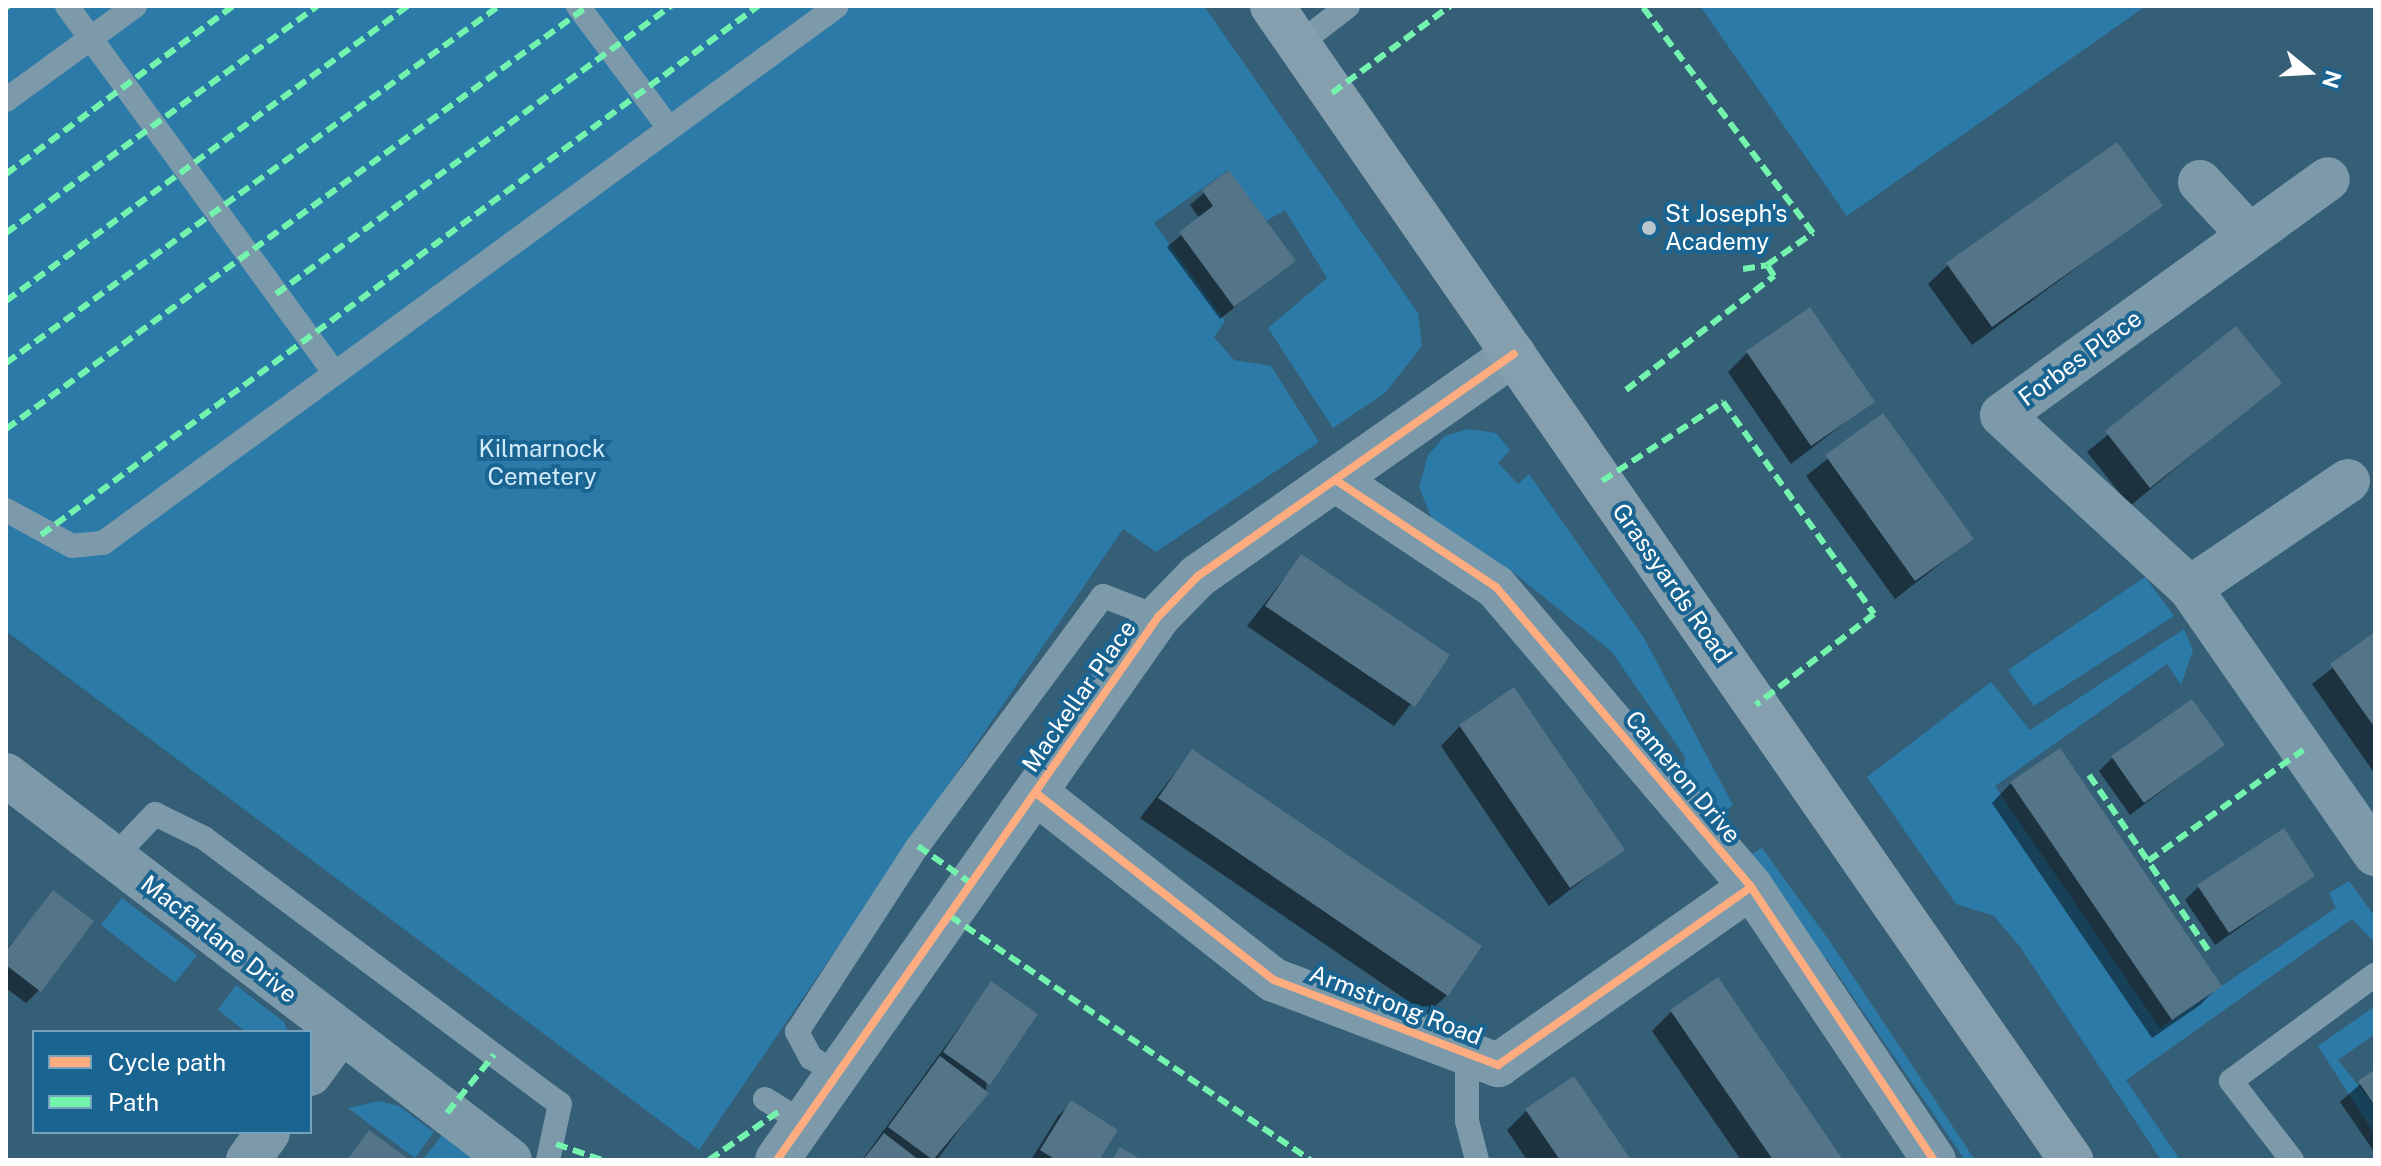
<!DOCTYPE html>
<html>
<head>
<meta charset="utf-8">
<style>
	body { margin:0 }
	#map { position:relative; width:2381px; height:1166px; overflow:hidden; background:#355e77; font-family:"Public Sans",sans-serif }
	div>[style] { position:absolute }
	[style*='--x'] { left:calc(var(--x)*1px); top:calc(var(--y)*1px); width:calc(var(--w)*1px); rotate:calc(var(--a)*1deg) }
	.green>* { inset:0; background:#2b7aa7 }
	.shadow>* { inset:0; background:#0007 }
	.building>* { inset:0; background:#547488 }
	.service>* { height:24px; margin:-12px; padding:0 12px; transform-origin:12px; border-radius:12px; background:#7d9aaa }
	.minor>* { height:44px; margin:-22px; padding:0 22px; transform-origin:22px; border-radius:22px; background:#7d9aaa }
	.secondary>* { height:44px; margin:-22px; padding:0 22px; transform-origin:22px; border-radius:22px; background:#859fae }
	.quiet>* { height:6px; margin-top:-3px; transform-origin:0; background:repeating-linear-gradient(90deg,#73f3ae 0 12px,transparent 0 18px) }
	.cycleway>* { height:8px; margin:-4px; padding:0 4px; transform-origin:4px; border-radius:4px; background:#ffac80 }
	.dots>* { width:22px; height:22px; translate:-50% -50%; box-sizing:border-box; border:4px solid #1a6492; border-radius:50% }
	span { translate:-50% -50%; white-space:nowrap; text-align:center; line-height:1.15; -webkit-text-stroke:8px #1a6492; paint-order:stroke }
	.poi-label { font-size:24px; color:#fff }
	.left { translate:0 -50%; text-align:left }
	.street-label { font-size:24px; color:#fff }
	.park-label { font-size:24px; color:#d1ebfb }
	.frame { position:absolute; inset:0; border:8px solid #fff; pointer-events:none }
	.legend { position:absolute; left:32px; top:1030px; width:280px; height:104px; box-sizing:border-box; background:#1a6492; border:2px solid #76a2be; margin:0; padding:10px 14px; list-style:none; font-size:24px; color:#fff }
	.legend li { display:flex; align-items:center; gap:16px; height:40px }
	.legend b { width:40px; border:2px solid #76a2be }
	.north { position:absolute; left:2269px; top:32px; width:80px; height:80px; -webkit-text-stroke:6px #1a6492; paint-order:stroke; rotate:108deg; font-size:22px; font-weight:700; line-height:32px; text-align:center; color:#fff }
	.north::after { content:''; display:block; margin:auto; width:28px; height:36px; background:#fff; clip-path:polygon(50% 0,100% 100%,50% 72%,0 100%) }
</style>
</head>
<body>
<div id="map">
	<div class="green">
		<div style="clip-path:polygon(6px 6px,1204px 6px,1418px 313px,1422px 346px,1385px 393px,1333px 428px,1268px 328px,1327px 278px,1285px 210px,1266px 221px,1228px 170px,1154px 223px,1225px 321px,1214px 337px,1234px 360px,1271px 366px,1319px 442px,1156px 552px,1123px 529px,699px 1150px,6px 631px)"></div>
		<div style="clip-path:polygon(1700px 6px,2146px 6px,1847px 216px)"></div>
		<div style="clip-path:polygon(1468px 429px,1496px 433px,1510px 450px,1498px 463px,1518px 484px,1529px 474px,1644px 638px,1733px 805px,1711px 820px,1683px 775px,1685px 757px,1611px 651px,1510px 570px,1437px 532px,1419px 487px,1428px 455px,1445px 436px)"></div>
		<div style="clip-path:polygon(2145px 577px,2174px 616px,2034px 706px,2008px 670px)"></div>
		<div style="clip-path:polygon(2184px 629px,2193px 650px,2181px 685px,2167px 664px,1995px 786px,2160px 1028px,2336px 908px,2329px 893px,2349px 881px,2375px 917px,2375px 943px,2352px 919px,2126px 1080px,2180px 1160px,2161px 1160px,2021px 948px,1994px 916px,1956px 904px,1867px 777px,1991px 682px,2030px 730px)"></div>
		<div style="clip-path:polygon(1762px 848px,1831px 943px,1975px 1160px,1965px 1160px,1827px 959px,1810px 956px,1740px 861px)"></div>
		<div style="clip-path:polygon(122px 898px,197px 955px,175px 983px,101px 925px)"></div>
		<div style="clip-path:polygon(236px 985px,284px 1022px,288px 1032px,246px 1032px,218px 1010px)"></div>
		<div style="clip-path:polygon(2375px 1006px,2375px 1034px,2338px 1060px,2375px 1106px,2375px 1135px,2318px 1046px)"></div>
		<div style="clip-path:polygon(379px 1101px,399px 1106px,434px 1132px,415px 1158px,348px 1108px)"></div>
		<div style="clip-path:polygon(442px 1135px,475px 1160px,423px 1160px)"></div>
	</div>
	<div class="shadow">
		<div style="clip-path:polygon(1228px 173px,1293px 260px,1220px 319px,1167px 247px,1200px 219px,1190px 205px)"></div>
		<div style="clip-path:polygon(2160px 206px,1972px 345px,1928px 284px,1948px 265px)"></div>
		<div style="clip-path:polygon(2236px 329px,2279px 383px,2130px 506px,2087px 452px)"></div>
		<div style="clip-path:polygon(1748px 352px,1872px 402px,1791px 464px,1728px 372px)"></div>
		<div style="clip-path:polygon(1883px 415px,1972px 539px,1895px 599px,1806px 476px)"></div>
		<div style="clip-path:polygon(1301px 557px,1447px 656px,1394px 726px,1247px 626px)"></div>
		<div style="clip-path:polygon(2375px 635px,2375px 774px,2312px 684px)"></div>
		<div style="clip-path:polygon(1460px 726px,1622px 850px,1549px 906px,1441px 746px)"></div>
		<div style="clip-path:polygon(2223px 745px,2130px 815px,2099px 771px,2112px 758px)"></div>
		<div style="clip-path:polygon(1192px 751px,1447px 995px,1427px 1014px,1140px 818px)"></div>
		<div style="clip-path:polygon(2011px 783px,2219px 986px,2200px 1005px,2152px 1038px,1992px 803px)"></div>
		<div style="clip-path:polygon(2313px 876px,2215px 945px,2185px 900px,2199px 886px)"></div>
		<div style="clip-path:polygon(53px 893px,39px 990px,26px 1003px,6px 988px,6px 950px)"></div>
		<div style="clip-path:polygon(991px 984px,986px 1093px,937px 1160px,862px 1160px)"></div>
		<div style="clip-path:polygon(1672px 1011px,1840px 1160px,1741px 1160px,1652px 1031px)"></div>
		<div style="clip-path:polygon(2375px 1071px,2375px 1153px,2340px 1102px)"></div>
		<div style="clip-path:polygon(1072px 1103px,1097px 1160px,1031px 1160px,1058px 1116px)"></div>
		<div style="clip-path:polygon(1527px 1110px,1629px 1160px,1527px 1160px,1507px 1130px)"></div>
	</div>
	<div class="building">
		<div style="clip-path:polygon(2117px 142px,2163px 206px,1992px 327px,1946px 263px)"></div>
		<div style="clip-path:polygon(1229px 170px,1296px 261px,1234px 307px,1179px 232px,1213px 206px,1202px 190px)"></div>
		<div style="clip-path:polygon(1810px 307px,1875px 402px,1811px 446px,1746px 351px)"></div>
		<div style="clip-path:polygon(2236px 326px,2282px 383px,2150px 488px,2105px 431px)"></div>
		<div style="clip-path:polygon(1883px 413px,1974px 539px,1915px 581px,1825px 455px)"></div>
		<div style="clip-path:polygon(1301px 554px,1450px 655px,1415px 707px,1265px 606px)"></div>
		<div style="clip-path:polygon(2375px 632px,2375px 728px,2330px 664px)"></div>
		<div style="clip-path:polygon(1514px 687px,1625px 850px,1570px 888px,1459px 725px)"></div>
		<div style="clip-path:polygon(2192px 699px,2225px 745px,2144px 803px,2111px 756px)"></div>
		<div style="clip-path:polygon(2060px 748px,2222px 986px,2172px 1020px,2010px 782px)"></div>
		<div style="clip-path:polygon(1192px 749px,1482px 946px,1448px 996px,1158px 798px)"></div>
		<div style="clip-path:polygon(2284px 828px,2315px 876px,2229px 933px,2197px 885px)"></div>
		<div style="clip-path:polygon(53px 890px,94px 921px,41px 992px,6px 965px,6px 951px)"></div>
		<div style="clip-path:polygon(1718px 977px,1843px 1160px,1773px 1160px,1670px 1010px)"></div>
		<div style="clip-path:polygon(991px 981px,1038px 1014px,990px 1085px,943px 1052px)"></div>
		<div style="clip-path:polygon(940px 1056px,989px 1093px,933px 1160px,888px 1127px)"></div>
		<div style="clip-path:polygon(2375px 1069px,2375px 1106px,2358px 1081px)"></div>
		<div style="clip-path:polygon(1574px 1076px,1631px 1160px,1560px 1160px,1525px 1109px)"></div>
		<div style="clip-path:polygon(1071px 1100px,1118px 1130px,1099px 1160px,1056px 1160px,1040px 1150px)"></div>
		<div style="clip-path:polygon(369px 1130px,410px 1160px,347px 1160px)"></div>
		<div style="clip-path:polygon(884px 1133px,919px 1160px,863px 1160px)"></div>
		<div style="clip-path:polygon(1120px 1147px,1142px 1160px,1112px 1160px)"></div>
	</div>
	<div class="service">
		<div style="--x:67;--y:6;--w:453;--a:53.9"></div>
		<div style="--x:578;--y:6;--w:152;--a:53.3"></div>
		<div style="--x:1299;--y:44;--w:62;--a:-37.8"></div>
		<div style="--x:6;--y:100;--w:160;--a:-36.1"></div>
		<div style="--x:6;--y:510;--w:75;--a:28.6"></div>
		<div style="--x:72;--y:546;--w:31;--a:-6"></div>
		<div style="--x:103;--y:543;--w:909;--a:-36.19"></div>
		<div style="--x:113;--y:858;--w:61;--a:-46.3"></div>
		<div style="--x:155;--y:814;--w:55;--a:26.1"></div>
		<div style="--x:204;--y:838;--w:444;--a:36.8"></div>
		<div style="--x:560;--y:1104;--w:57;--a:102.1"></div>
		<div style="--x:1467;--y:1053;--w:68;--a:90"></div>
		<div style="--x:1467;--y:1121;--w:40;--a:75.6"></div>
		<div style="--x:838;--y:1074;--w:31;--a:-149"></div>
		<div style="--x:811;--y:1058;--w:30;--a:-118"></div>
		<div style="--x:797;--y:1032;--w:222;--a:-57"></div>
		<div style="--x:918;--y:846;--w:311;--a:-53.5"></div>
		<div style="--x:1103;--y:596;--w:59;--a:20.9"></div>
		<div style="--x:765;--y:1099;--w:46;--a:31.6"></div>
		<div style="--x:2292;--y:1160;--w:100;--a:-127.7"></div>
		<div style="--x:2231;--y:1081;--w:179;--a:-36.4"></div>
	</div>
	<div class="minor">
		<div style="--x:2200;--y:182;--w:72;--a:47.2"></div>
		<div style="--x:1337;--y:481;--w:191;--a:33.7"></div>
		<div style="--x:1496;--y:587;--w:394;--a:49.6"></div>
		<div style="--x:1751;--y:887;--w:329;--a:56.2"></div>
		<div style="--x:2348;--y:481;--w:191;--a:145.9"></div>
		<div style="--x:2190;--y:588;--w:324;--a:55.2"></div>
		<div style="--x:2190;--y:588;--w:255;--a:-137.4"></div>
		<div style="--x:2002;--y:415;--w:402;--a:-35.9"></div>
		<div style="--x:6;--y:775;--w:634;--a:37.38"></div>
		<div style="--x:1036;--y:793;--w:303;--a:38.2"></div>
		<div style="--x:1274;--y:980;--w:240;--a:20.8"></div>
		<div style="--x:1498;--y:1065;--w:309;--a:-35.1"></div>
		<div style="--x:310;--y:1074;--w:51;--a:-53.8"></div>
		<div style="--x:248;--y:1160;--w:34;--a:-54"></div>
		<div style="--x:777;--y:1160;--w:663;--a:-54.94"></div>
		<div style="--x:1158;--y:617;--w:57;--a:-45.7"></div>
		<div style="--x:1198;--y:576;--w:386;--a:-35.1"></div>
	</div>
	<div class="secondary">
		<div style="--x:1272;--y:6;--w:1404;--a:55.3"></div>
	</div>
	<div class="quiet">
		<div style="--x:6;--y:8;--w:3;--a:-45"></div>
		<div style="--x:1332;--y:93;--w:147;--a:-36.4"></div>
		<div style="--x:6;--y:174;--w:282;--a:-36.5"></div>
		<div style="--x:6;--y:233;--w:385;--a:-36.1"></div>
		<div style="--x:1743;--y:269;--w:24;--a:-9"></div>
		<div style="--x:276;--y:294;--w:489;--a:-36.1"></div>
		<div style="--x:6;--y:301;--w:499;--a:-36.3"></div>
		<div style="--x:6;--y:363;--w:609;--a:-35.91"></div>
		<div style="--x:1626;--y:390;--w:187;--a:-37.6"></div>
		<div style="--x:1774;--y:276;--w:13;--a:-122"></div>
		<div style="--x:1767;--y:265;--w:56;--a:-34.8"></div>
		<div style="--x:1813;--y:233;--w:284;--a:-127"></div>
		<div style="--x:6;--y:429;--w:719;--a:-36.01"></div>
		<div style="--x:1602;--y:481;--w:145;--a:-33.1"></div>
		<div style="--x:1723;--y:402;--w:260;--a:54.5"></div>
		<div style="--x:1874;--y:614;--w:149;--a:142.4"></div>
		<div style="--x:41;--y:535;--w:891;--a:-36.42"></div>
		<div style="--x:2089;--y:775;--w:104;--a:55.5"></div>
		<div style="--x:918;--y:846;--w:66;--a:35.1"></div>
		<div style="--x:950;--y:916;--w:435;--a:34.1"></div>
		<div style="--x:2208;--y:950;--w:107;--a:-124"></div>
		<div style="--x:2148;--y:861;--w:191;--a:-35.6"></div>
		<div style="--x:447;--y:1113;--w:75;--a:-51"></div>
		<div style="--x:556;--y:1144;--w:49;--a:19.2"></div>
		<div style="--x:709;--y:1160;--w:88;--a:-34.8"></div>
	</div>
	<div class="cycleway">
		<div style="--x:1337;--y:481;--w:191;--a:33.7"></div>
		<div style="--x:1496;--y:587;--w:394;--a:49.6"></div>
		<div style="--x:1751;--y:887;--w:329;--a:56.2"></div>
		<div style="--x:1036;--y:793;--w:303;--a:38.2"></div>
		<div style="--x:1274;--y:980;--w:240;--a:20.8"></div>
		<div style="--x:1498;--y:1065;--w:309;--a:-35.1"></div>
		<div style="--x:777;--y:1160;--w:663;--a:-54.94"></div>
		<div style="--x:1158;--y:617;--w:57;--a:-45.7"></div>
		<div style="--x:1198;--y:576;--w:386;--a:-35.1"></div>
	</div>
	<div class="dots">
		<div style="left:1649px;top:228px;background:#b8c7cf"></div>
	</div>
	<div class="poi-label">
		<span class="left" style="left:1665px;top:228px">St Joseph's<br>Academy</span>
	</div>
	<div class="street-label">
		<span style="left:2080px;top:358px;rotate:-36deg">Forbes Place</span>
		<span style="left:1672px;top:583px;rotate:55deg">Grassyards Road</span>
		<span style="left:1079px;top:696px;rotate:-55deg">Mackellar Place</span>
		<span style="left:1683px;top:777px;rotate:50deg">Cameron Drive</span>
		<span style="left:219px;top:939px;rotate:38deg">Macfarlane Drive</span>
		<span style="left:1396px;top:1005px;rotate:21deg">Armstrong Road</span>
	</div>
	<div class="park-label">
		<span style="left:542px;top:463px">Kilmarnock<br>Cemetery</span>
	</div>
	<div class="frame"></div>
	<ul class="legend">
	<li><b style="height:10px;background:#ffac80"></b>Cycle path</li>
	<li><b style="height:10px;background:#73f3ae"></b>Path</li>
	</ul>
	<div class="north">N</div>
</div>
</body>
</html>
